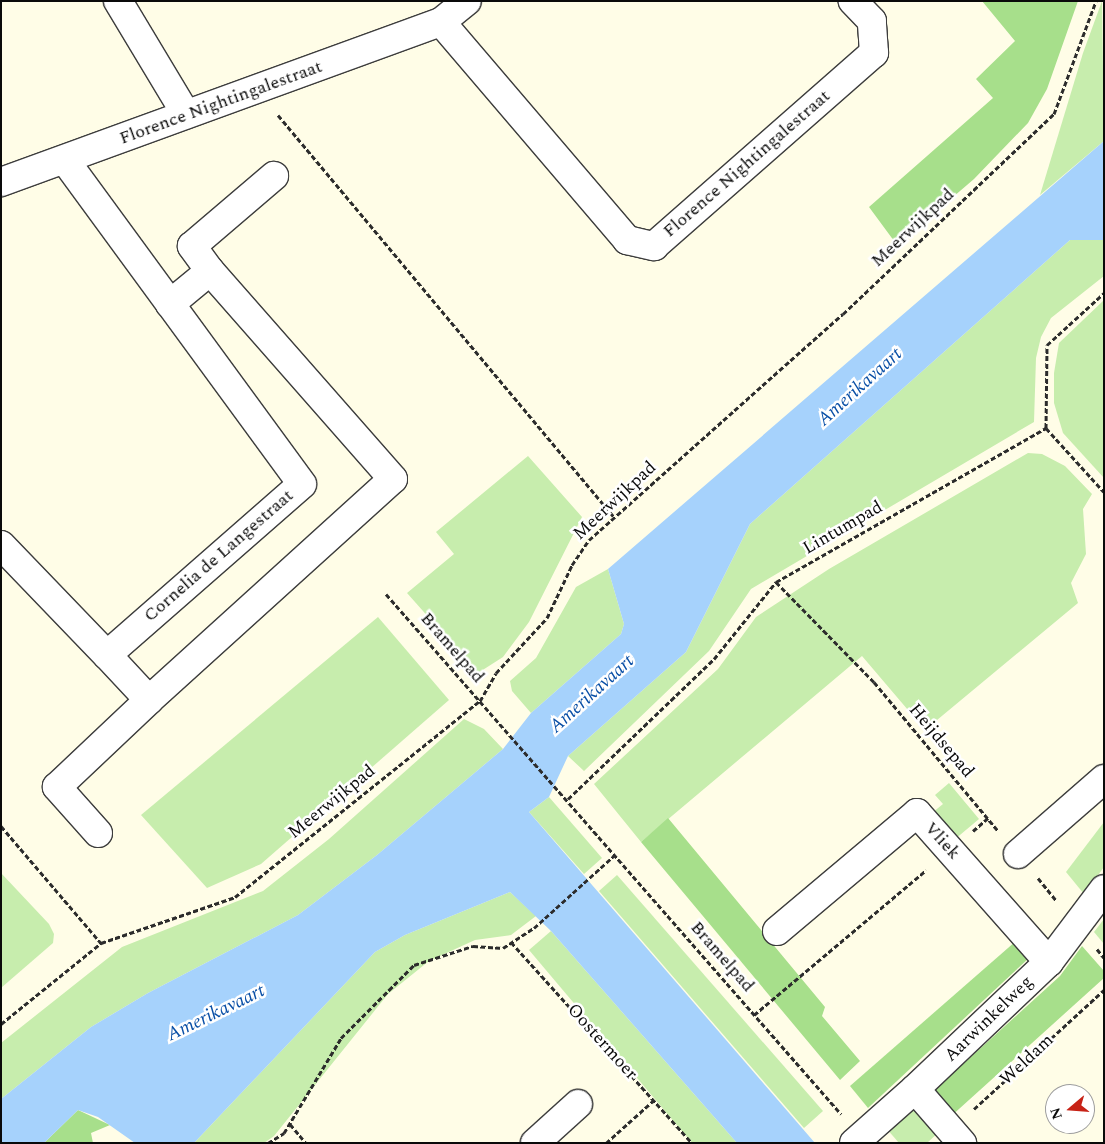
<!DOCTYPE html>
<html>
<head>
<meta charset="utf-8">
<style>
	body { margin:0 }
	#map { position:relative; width:1105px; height:1144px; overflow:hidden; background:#fffde7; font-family:Spectral,serif }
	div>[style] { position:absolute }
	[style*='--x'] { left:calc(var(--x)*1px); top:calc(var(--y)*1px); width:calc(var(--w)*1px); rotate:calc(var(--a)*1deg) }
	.green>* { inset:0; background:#c7edad }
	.forest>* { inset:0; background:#a7df8b }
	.water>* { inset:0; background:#a6d2fc }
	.path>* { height:3px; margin-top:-1.5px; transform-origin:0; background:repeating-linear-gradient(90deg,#2c2c2c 0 5px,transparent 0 7.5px) }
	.roads { filter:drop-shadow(1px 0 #3d3d3d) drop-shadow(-1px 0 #3d3d3d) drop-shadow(0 1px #3d3d3d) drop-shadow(0 -1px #3d3d3d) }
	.minor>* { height:28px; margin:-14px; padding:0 14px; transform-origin:14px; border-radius:14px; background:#fff }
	span { translate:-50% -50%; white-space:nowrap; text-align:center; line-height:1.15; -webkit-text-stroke:5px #fff; paint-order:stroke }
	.street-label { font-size:18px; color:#0a0a0a }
	.water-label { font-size:19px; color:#094fa6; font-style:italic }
	.frame { position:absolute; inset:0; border:2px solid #0a0a0a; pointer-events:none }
	.north { position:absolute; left:1045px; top:1084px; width:50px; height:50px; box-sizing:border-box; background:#fff; border:1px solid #9d9d9d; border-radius:50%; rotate:252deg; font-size:14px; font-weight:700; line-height:20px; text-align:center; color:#0a0a0a }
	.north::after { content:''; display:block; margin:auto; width:18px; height:22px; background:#c72216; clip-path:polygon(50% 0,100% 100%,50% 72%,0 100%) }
</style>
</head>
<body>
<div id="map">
	<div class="green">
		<div style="clip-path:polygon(1102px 1px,1104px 141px,1040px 195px,1083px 53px)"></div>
		<div style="clip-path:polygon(1091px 238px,1104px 240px,1104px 276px,1051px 318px,1041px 337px,1036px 358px,1034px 422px,751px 589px,709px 651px,584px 771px,568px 756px,686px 652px,750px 524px,1070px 240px)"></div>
		<div style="clip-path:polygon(1104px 300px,1104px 478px,1063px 433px,1054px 403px,1054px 373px,1059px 343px)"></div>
		<div style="clip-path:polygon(1028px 453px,1042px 454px,1065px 466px,1092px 494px,1083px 509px,1086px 554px,1071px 583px,1078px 603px,925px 730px,862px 656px,641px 842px,594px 784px,718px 669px,756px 617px,829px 569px)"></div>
		<div style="clip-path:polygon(528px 456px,582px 517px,529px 622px,503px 657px,478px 673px,407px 593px,454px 554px,436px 532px)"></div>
		<div style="clip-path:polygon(608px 569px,624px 624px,621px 634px,531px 713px,512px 691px,510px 681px,536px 658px,576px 587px)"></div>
		<div style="clip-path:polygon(378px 617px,449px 700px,261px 864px,207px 888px,141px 815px)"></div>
		<div style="clip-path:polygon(464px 719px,484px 729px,503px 749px,377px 855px,298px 915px,148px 993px,91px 1027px,1px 1099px,1px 1043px,122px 947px,263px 891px,329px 839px)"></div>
		<div style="clip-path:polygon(949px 783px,979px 819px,954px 840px,932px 813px,943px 804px,935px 795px)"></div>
		<div style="clip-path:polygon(549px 797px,602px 858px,584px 874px,529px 812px)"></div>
		<div style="clip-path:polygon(1104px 822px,1104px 867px,1084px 894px,1066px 872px)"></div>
		<div style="clip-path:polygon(1px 873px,49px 924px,54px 934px,53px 943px,1px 988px)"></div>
		<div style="clip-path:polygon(617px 875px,823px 1111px,804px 1128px,599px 891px)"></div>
		<div style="clip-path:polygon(510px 892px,536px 916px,511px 935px,475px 940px,429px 961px,388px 994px,274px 1136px,264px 1143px,194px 1143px,375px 952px,405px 935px)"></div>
		<div style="clip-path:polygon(1104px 919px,1104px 944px,1094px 932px)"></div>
		<div style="clip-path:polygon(551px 931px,737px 1143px,692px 1143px,529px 950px)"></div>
		<div style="clip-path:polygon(915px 1103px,939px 1132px,927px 1143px,899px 1143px,886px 1128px)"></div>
	</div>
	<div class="forest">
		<div style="clip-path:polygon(982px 1px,1078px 1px,1047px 89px,1028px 123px,974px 179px,897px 245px,869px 207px,993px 98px,976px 79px,1015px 41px)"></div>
		<div style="clip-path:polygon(668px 818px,825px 1007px,822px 1016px,860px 1061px,840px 1080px,641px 842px)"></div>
		<div style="clip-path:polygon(1016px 941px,1029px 958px,868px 1108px,850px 1086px)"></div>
		<div style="clip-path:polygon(1082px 946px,1104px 971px,1104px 978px,949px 1118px,929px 1095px,1060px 976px)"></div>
		<div style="clip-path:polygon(78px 1110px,110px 1125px,91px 1133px,93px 1143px,44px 1143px)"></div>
	</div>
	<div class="water">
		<div style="clip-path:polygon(1104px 141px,1104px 240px,1070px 240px,750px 524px,686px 652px,568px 756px,549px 797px,529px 812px,815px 1143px,737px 1143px,551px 931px,510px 892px,405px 935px,375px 952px,194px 1143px,135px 1143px,98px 1117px,78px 1110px,44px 1143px,1px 1143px,1px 1099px,91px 1027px,148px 993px,298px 915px,377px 855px,503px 749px,531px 713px,621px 634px,624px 624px,608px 569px)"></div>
	</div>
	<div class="path">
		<div style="--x:278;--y:115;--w:524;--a:50.11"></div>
		<div style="--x:1046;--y:428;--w:83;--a:-89.3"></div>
		<div style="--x:1047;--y:345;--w:77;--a:-42.4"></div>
		<div style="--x:1046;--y:428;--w:86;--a:47.8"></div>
		<div style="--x:776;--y:582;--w:140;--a:45.6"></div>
		<div style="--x:874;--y:682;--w:194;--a:50.2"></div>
		<div style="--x:386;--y:594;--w:691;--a:48.81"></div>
		<div style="--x:568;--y:799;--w:202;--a:-43.8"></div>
		<div style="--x:714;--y:659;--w:99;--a:-51.2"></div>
		<div style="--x:776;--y:582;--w:311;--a:-29.7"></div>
		<div style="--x:1;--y:826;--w:154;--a:49.5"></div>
		<div style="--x:973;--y:831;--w:20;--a:-41"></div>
		<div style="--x:1038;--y:878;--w:28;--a:51"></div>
		<div style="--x:511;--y:942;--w:270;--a:48"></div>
		<div style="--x:1097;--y:949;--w:11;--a:52"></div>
		<div style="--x:754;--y:1015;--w:225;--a:-40.1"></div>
		<div style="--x:1;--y:1024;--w:129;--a:-39"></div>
		<div style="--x:101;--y:943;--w:142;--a:-18.9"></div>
		<div style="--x:235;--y:897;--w:314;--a:-38.7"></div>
		<div style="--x:480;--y:701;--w:32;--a:-60"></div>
		<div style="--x:496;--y:673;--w:75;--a:-47.2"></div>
		<div style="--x:547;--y:618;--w:59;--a:-64.7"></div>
		<div style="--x:572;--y:565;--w:30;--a:-56"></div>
		<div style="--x:589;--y:540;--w:340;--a:-41.7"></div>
		<div style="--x:843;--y:314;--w:291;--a:-43.5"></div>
		<div style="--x:1054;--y:114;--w:121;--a:-69.6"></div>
		<div style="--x:974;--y:1109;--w:176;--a:-42.5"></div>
		<div style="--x:290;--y:1124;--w:25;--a:50"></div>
		<div style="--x:268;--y:1143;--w:19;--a:-32"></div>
		<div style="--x:284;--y:1133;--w:111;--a:-59"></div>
		<div style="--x:341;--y:1038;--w:103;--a:-45"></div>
		<div style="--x:414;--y:965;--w:62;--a:-17.9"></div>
		<div style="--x:473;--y:946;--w:30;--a:4"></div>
		<div style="--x:503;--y:948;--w:37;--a:-33"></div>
		<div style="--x:534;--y:928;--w:110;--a:-42.1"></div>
		<div style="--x:606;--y:1143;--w:64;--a:-41.9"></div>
	</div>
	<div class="roads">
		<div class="minor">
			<div style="--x:118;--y:1;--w:132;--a:59"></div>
			<div style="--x:441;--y:22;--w:287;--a:49.5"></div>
			<div style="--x:627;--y:240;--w:28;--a:13"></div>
			<div style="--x:654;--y:246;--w:293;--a:-41.3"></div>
			<div style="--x:874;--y:53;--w:32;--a:-94"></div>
			<div style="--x:872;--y:21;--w:28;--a:-134"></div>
			<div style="--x:1;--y:182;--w:468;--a:-20"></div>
			<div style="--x:441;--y:22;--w:33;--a:-39"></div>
			<div style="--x:210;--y:271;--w:31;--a:-126"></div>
			<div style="--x:192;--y:246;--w:108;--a:-40.5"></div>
			<div style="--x:1;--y:545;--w:153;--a:46.1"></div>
			<div style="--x:107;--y:655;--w:259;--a:-41.2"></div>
			<div style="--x:302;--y:484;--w:401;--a:-126.2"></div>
			<div style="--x:149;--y:700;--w:329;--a:-42.2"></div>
			<div style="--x:393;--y:479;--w:277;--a:-131.3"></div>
			<div style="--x:210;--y:271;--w:52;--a:140.5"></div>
			<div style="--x:98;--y:833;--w:62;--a:-131.7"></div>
			<div style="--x:57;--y:787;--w:127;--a:-43.4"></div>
			<div style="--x:149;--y:700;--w:62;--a:-133"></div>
			<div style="--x:1018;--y:854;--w:114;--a:-41.1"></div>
			<div style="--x:777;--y:931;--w:183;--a:-40.1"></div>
			<div style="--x:917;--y:813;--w:199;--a:48.5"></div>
			<div style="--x:915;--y:1089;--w:72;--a:49"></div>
			<div style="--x:535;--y:1143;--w:58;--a:-42.2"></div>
			<div style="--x:854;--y:1143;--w:81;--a:-41.5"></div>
			<div style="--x:915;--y:1089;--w:185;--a:-43.5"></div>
			<div style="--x:1049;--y:962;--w:91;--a:-53"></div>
		</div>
	</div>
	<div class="street-label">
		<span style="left:221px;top:103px;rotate:-20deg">Florence Nightingalestraat</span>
		<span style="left:747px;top:164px;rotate:-41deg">Florence Nightingalestraat</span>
		<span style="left:913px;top:228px;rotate:-43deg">Meerwijkpad</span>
		<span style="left:615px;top:501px;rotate:-43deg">Meerwijkpad</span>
		<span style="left:843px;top:528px;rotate:-30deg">Lintumpad</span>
		<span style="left:219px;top:556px;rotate:-41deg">Cornelia de Langestraat</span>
		<span style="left:452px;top:648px;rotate:49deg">Bramelpad</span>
		<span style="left:941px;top:741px;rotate:50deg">Heijdsepad</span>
		<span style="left:332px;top:802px;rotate:-39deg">Meerwijkpad</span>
		<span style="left:942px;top:841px;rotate:48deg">Vliek</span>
		<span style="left:722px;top:957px;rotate:49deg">Bramelpad</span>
		<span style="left:989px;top:1019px;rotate:-44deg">Aarwinkelweg</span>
		<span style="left:602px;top:1042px;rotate:48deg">Oostermoer</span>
		<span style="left:1027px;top:1060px;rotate:-43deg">Weldam</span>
	</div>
	<div class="water-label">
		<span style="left:860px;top:387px;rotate:-42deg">Amerikavaart</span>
		<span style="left:592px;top:694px;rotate:-42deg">Amerikavaart</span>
		<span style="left:216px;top:1013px;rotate:-26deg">Amerikavaart</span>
	</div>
	<div class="frame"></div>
	<div class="north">N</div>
</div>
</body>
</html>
